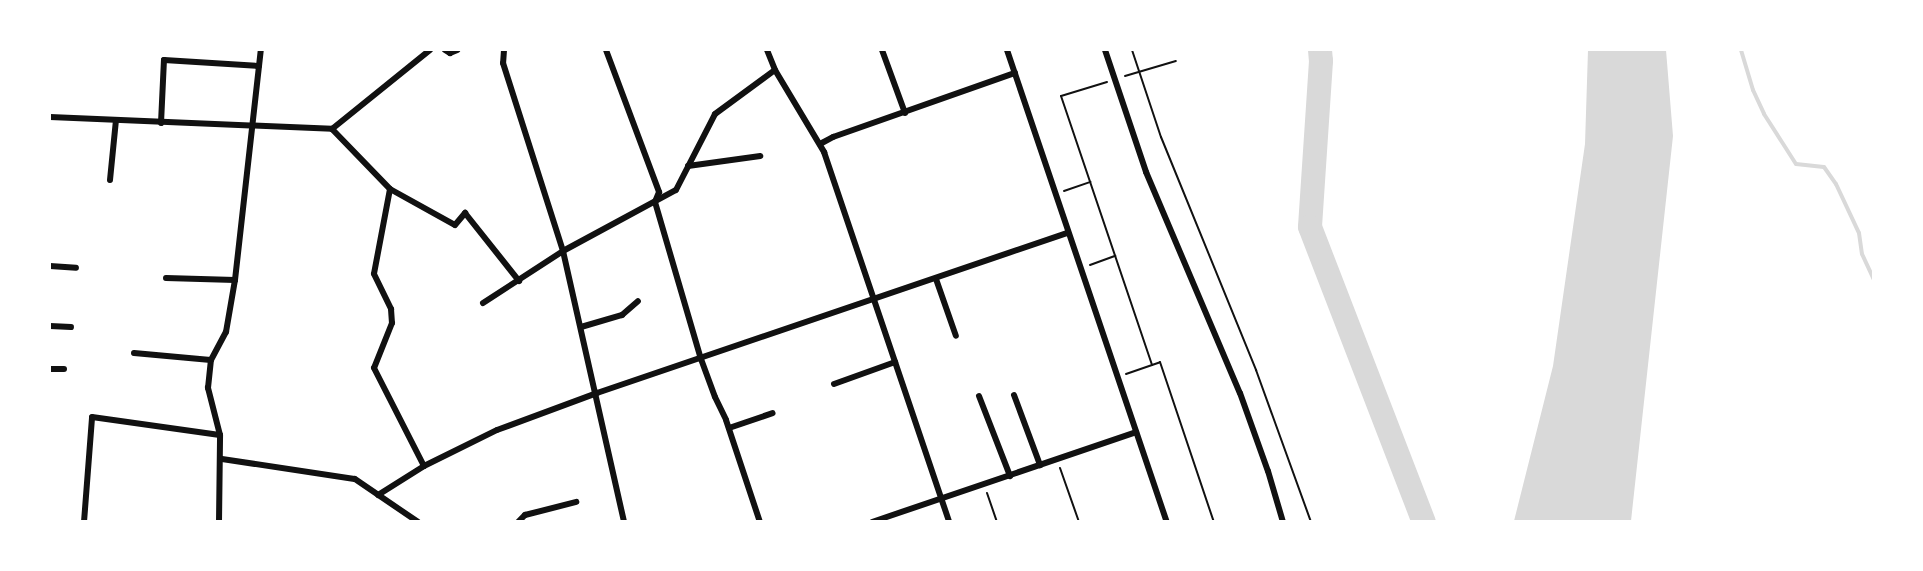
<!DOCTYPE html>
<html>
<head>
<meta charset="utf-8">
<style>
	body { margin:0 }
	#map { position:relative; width:1923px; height:571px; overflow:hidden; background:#fff; font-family:Quicksand,sans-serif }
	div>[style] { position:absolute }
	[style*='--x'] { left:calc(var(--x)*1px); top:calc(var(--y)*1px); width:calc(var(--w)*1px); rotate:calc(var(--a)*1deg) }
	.water>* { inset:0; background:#d9d9d9 }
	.stream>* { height:4px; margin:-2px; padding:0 2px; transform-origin:2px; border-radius:2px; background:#d9d9d9 }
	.river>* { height:24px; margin:-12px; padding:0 12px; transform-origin:12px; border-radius:12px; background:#d9d9d9 }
	.path>* { height:2px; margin:-1px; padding:0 1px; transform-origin:1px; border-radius:1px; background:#111 }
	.minor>* { height:6px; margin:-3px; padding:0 3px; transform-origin:3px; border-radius:3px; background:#111 }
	span { translate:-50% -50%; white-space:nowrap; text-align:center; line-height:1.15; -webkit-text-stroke:5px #fff; paint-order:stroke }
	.frame { position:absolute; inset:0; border:51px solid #fff; pointer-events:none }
</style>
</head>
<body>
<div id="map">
	<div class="water">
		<div style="clip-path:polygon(1588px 50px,1666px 50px,1673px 136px,1631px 521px,1514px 521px,1553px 366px,1585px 144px)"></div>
	</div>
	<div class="stream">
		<div style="--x:1741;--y:50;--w:42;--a:73.3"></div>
		<div style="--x:1753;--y:90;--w:26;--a:65"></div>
		<div style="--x:1764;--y:114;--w:59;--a:57.4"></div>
		<div style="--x:1796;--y:164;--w:28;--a:6"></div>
		<div style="--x:1824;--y:167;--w:21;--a:55"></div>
		<div style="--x:1836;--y:184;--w:54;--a:64.9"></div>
		<div style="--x:1859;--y:233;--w:21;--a:82"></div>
		<div style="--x:1862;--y:254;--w:29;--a:65"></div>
	</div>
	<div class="river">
		<div style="--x:1320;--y:50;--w:11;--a:85"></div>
		<div style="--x:1321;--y:61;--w:166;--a:93.8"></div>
		<div style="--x:1310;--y:227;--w:316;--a:68.9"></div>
	</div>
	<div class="path">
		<div style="--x:1132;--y:50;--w:92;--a:71.6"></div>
		<div style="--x:1161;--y:137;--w:252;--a:67.8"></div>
		<div style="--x:1256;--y:370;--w:162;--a:70.1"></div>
		<div style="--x:1125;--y:76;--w:53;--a:-16.4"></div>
		<div style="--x:1107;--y:82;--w:48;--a:163.1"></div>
		<div style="--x:1061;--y:96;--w:284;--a:71.3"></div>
		<div style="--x:1064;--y:191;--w:28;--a:-19"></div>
		<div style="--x:1090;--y:265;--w:27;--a:-20"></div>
		<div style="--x:1126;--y:374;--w:36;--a:-19"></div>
		<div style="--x:1160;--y:362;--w:169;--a:71.4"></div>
		<div style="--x:1060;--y:468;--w:57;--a:70.6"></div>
		<div style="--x:987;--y:493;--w:31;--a:71"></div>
	</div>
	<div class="minor">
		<div style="--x:445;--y:50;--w:6;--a:31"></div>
		<div style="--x:450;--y:53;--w:8;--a:-23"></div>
		<div style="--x:504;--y:50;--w:13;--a:94"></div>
		<div style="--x:503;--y:63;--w:197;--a:72.3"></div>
		<div style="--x:563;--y:251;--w:278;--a:77.3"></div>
		<div style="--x:606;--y:50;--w:152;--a:69.5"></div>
		<div style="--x:659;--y:192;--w:11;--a:112"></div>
		<div style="--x:655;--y:202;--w:164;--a:73.7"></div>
		<div style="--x:701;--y:359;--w:40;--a:69.8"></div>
		<div style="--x:715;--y:397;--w:25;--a:64"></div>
		<div style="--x:726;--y:420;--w:108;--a:71.6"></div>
		<div style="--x:767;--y:50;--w:22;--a:68"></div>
		<div style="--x:775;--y:70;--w:96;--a:59.1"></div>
		<div style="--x:824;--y:152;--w:391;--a:71.3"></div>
		<div style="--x:882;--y:50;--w:67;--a:69.9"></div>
		<div style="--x:1007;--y:50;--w:498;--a:71.3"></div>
		<div style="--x:1105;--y:50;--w:129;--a:71.4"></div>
		<div style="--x:1146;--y:172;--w:240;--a:67"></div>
		<div style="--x:1240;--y:393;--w:83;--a:70.3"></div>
		<div style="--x:1268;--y:471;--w:53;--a:73.6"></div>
		<div style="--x:50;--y:117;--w:282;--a:2.4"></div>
		<div style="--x:332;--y:129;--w:126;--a:-38.9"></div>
		<div style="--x:161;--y:123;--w:63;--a:-87.3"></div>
		<div style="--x:164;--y:60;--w:95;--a:3.6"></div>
		<div style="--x:332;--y:129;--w:83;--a:46"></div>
		<div style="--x:390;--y:189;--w:74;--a:29"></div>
		<div style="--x:455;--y:225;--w:16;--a:-50"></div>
		<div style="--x:465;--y:213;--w:87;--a:51.5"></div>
		<div style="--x:820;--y:144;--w:15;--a:-28"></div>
		<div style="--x:833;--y:137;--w:193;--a:-19.4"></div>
		<div style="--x:688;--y:166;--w:73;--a:-7.9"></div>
		<div style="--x:110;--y:180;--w:60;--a:-84.3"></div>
		<div style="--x:390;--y:189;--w:86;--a:100.7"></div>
		<div style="--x:374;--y:274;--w:39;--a:64"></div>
		<div style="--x:391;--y:309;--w:14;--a:86"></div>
		<div style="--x:392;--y:323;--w:48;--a:111.8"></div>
		<div style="--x:374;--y:368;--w:110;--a:63"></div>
		<div style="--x:50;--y:266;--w:26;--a:4"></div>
		<div style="--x:166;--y:278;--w:69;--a:1.7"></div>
		<div style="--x:936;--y:279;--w:60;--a:70.7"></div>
		<div style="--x:483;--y:303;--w:95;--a:-33"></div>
		<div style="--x:563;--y:251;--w:128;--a:-28.4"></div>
		<div style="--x:676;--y:190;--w:85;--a:-62.8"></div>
		<div style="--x:715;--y:114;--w:74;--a:-36.3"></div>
		<div style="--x:50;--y:326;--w:21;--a:3"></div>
		<div style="--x:581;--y:327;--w:43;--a:-16.3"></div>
		<div style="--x:622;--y:315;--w:21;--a:-41"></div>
		<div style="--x:134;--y:353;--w:77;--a:5.2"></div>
		<div style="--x:50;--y:369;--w:14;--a:0"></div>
		<div style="--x:834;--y:384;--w:65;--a:-19.8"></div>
		<div style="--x:1014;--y:395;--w:75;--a:69.6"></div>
		<div style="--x:979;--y:396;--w:86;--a:68.8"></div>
		<div style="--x:729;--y:428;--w:46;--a:-18.8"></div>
		<div style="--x:222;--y:459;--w:134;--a:8.6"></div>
		<div style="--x:355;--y:479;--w:76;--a:34.3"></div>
		<div style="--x:378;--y:495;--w:54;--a:-32.2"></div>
		<div style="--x:424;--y:466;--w:81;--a:-26.3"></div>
		<div style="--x:497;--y:430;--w:107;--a:-20.3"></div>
		<div style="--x:597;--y:393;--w:497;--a:-18.8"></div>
		<div style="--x:84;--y:522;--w:105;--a:-85.6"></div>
		<div style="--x:92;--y:417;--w:129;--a:8"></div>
		<div style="--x:219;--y:522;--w:87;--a:-89.3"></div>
		<div style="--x:220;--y:435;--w:49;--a:-104.3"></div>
		<div style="--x:208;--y:388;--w:28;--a:-84"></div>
		<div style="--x:211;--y:360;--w:32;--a:-62"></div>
		<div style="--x:226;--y:332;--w:53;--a:-80.2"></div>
		<div style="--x:235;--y:280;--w:231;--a:-83.6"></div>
		<div style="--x:518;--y:522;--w:10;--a:-45"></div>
		<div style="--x:525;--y:515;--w:53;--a:-14.3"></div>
		<div style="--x:872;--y:522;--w:279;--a:-18.8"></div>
	</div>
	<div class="frame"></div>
</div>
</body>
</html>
